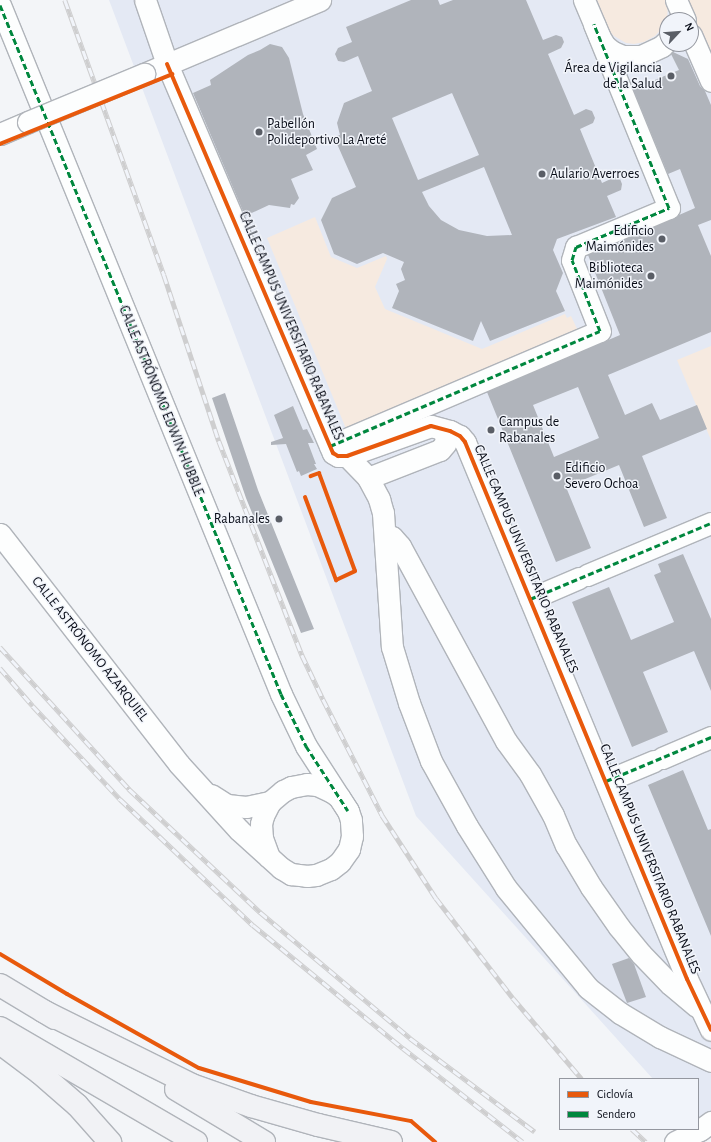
<!DOCTYPE html>
<html>
<head>
<meta charset="utf-8">
<style>
	body { margin:0 }
	#map { position:relative; width:711px; height:1142px; overflow:hidden; background:#f3f5f8; font-family:"Alegreya Sans",sans-serif }
	div>[style] { position:absolute }
	[style*='--x'] { left:calc(var(--x)*1px); top:calc(var(--y)*1px); width:calc(var(--w)*1px); rotate:calc(var(--a)*1deg) }
	.built>* { inset:0; background:#e4e9f4 }
	.green>* { inset:0; background:#f6eae0 }
	.building>* { inset:0; background:#b0b4bb }
	.roads { filter:drop-shadow(1px 0 #b0b4ba) drop-shadow(-1px 0 #b0b4ba) drop-shadow(0 1px #b0b4ba) drop-shadow(0 -1px #b0b4ba) }
	.minor>* { height:21px; margin:-10.5px; padding:0 10.5px; transform-origin:10.5px; border-radius:10.5px; background:#fdfefe }
	.major>* { height:22px; margin:-11px; padding:0 11px; transform-origin:11px; border-radius:11px; background:#f1f2f5 }
	.rail>* { height:4.5px; margin-top:-2.25px; transform-origin:0; background:repeating-linear-gradient(90deg,#f1f4fa 0 9px,#cececf 0 18px); box-sizing:border-box; border-block:1px solid #cececf }
	.bridges { filter:drop-shadow(1px 0 #b0b4ba) drop-shadow(-1px 0 #b0b4ba) drop-shadow(0 1px #b0b4ba) drop-shadow(0 -1px #b0b4ba) }
	.minor-bridge>* { height:21px; margin:-10.5px; padding:0 10.5px; transform-origin:10.5px; border-radius:10.5px; background:#fdfefe }
	.quiet>* { height:3px; margin-top:-1.5px; transform-origin:0; background:repeating-linear-gradient(90deg,#00873e 0 6px,transparent 0 9px) }
	.cycleway>* { height:4px; margin:-2px; padding:0 2px; transform-origin:2px; border-radius:2px; background:#e8590c }
	.dots>* { width:11px; height:11px; translate:-50% -50%; box-sizing:border-box; border:2px solid #f1f4fa; border-radius:50% }
	span { translate:-50% -50%; white-space:nowrap; text-align:center; line-height:1.15; -webkit-text-stroke:3px #f1f4fa; paint-order:stroke }
	.poi-label { font-size:14px; color:#080c17 }
	.right { translate:-100% -50%; text-align:right }
	.left { translate:0 -50%; text-align:left }
	.street-label { font-size:14px; color:#080c17 }
	.legend { position:absolute; left:559px; top:1078px; width:140px; height:52px; box-sizing:border-box; background:#f1f4fa; border:1px solid #94979f; margin:0; padding:5px 7px; list-style:none; font-size:12px; color:#080c17 }
	.legend li { display:flex; align-items:center; gap:8px; height:20px }
	.legend b { width:20px; border:1px solid #94979f }
	.north { position:absolute; left:659px; top:12px; width:40px; height:40px; box-sizing:border-box; background:#f1f4fa; border:1px solid #94979f; border-radius:50%; rotate:64deg; font-size:11px; font-weight:700; line-height:16px; text-align:center; color:#080c17 }
	.north::after { content:''; display:block; margin:auto; width:14px; height:18px; background:#5a5e66; clip-path:polygon(50% 0,100% 100%,50% 72%,0 100%) }
</style>
</head>
<body>
<div id="map">
	<div class="built">
		<div style="clip-path:polygon(evenodd,109px 0,711px 0,711px 1132px,698px 1124px,698px 1079px,653px 1079px,416px 816px,109px 0,667px 20px,691px 20px,691px 44px,667px 44px,667px 20px)"></div>
	</div>
	<div class="green">
		<div style="clip-path:polygon(597px 0,668px 0,667px 23px,655px 36px,644px 42px,634px 44px,626px 43px,614px 36px,609px 31px)"></div>
		<div style="clip-path:polygon(686px 0,711px 0,711px 59px)"></div>
		<div style="clip-path:polygon(315px 217px,331px 257px,357px 268px,386px 256px,387px 259px,375px 287px,385px 309px,482px 349px,565px 314px,567px 318px,571px 316px,579px 333px,347px 431px,267px 238px)"></div>
		<div style="clip-path:polygon(711px 346px,711px 440px,677px 360px)"></div>
	</div>
	<div class="building">
		<div style="clip-path:polygon(evenodd,411px 0,438px 0,440px 5px,453px 0,526px 0,543px 40px,556px 35px,562px 37px,564px 42px,561px 48px,548px 54px,574px 115px,586px 109px,592px 111px,595px 118px,593px 123px,580px 129px,602px 183px,615px 177px,620px 179px,622px 184px,621px 190px,607px 196px,616px 217px,557px 239px,553px 250px,563px 273px,556px 291px,565px 311px,490px 341px,481px 321px,473px 341px,392px 308px,399px 291px,396px 284px,405px 280px,401px 269px,404px 262px,383px 253px,357px 264px,334px 254px,321px 220px,332px 198px,356px 187px,334px 137px,340px 135px,337px 123px,344px 103px,372px 91px,358px 56px,344px 62px,338px 61px,335px 54px,338px 48px,352px 42px,346px 27px,411px 0,452px 93px,479px 155px,418px 180px,392px 118px,452px 93px,411px 0,484px 167px,512px 235px,487px 236px,459px 230px,441px 220px,429px 206px,422px 192px,484px 167px)"></div>
		<div style="clip-path:polygon(270px 44px,282px 47px,289px 58px,303px 114px,317px 149px,306px 155px,313px 170px,291px 179px,299px 198px,294px 205px,291px 204px,290px 208px,269px 205px,245px 216px,193px 93px,211px 85px,210px 80px,248px 55px,260px 50px)"></div>
		<div style="clip-path:polygon(evenodd,673px 52px,688px 59px,700px 86px,705px 91px,711px 105px,711px 220px,698px 225px,711px 256px,711px 332px,608px 375px,625px 415px,652px 403px,660px 420px,697px 405px,707px 429px,642px 456px,667px 518px,644px 527px,619px 465px,566px 487px,591px 548px,556px 562px,487px 392px,620px 335px,588px 255px,695px 208px,680px 169px,668px 174px,633px 89px,679px 70px,671px 54px,673px 52px,578px 387px,599px 438px,554px 457px,533px 405px,578px 387px)"></div>
		<div style="clip-path:polygon(225px 393px,258px 490px,314px 629px,301px 633px,246px 498px,212px 398px)"></div>
		<div style="clip-path:polygon(293px 406px,303px 430px,307px 429px,314px 443px,308px 443px,316px 464px,314px 464px,317px 469px,301px 476px,299px 471px,297px 472px,286px 444px,271px 445px,271px 442px,283px 438px,274px 415px)"></div>
		<div style="clip-path:polygon(683px 554px,711px 619px,711px 691px,694px 651px,643px 672px,668px 732px,632px 747px,572px 602px,609px 587px,631px 640px,674px 622px,654px 575px,661px 572px,658px 564px)"></div>
		<div style="clip-path:polygon(683px 770px,708px 830px,711px 829px,711px 936px,648px 785px)"></div>
		<div style="clip-path:polygon(629px 958px,634px 964px,646px 997px,627px 1003px,612px 964px)"></div>
	</div>
	<div class="roads">
		<div class="minor">
			<div style="--x:145;--y:0;--w:68;--a:71"></div>
			<div style="--x:167;--y:64;--w:423;--a:66.9"></div>
			<div style="--x:333;--y:453;--w:6;--a:31"></div>
			<div style="--x:338;--y:456;--w:9;--a:0"></div>
			<div style="--x:347;--y:456;--w:89;--a:-19.7"></div>
			<div style="--x:431;--y:426;--w:20;--a:15"></div>
			<div style="--x:450;--y:431;--w:11;--a:27"></div>
			<div style="--x:460;--y:436;--w:8;--a:50"></div>
			<div style="--x:465;--y:442;--w:581;--a:67.54"></div>
			<div style="--x:687;--y:979;--w:56;--a:64.8"></div>
			<div style="--x:584;--y:0;--w:39;--a:67"></div>
			<div style="--x:599;--y:36;--w:12;--a:59"></div>
			<div style="--x:605;--y:46;--w:10;--a:37"></div>
			<div style="--x:613;--y:52;--w:11;--a:22"></div>
			<div style="--x:623;--y:56;--w:18;--a:0"></div>
			<div style="--x:641;--y:56;--w:23;--a:-25"></div>
			<div style="--x:662;--y:46;--w:7;--a:-45"></div>
			<div style="--x:676;--y:0;--w:22;--a:66"></div>
			<div style="--x:0;--y:5;--w:744;--a:67.81"></div>
			<div style="--x:281;--y:694;--w:58;--a:64.3"></div>
			<div style="--x:306;--y:746;--w:77;--a:57.1"></div>
			<div style="--x:691;--y:35;--w:50;--a:66.5"></div>
			<div style="--x:144;--y:74;--w:191;--a:-22.8"></div>
			<div style="--x:0;--y:134;--w:30;--a:-23"></div>
			<div style="--x:330;--y:446;--w:293;--a:-23.1"></div>
			<div style="--x:600;--y:331;--w:76;--a:-111.5"></div>
			<div style="--x:572;--y:260;--w:14;--a:-73"></div>
			<div style="--x:576;--y:247;--w:101;--a:-22.8"></div>
			<div style="--x:669;--y:208;--w:199;--a:-112.2"></div>
			<div style="--x:347;--y:456;--w:30;--a:46"></div>
			<div style="--x:368;--y:478;--w:24;--a:62"></div>
			<div style="--x:379;--y:499;--w:15;--a:74"></div>
			<div style="--x:383;--y:513;--w:134;--a:86.2"></div>
			<div style="--x:392;--y:647;--w:59;--a:73.1"></div>
			<div style="--x:409;--y:703;--w:62;--a:69.2"></div>
			<div style="--x:431;--y:761;--w:74;--a:61"></div>
			<div style="--x:467;--y:826;--w:73;--a:57.8"></div>
			<div style="--x:506;--y:888;--w:129;--a:50.6"></div>
			<div style="--x:588;--y:988;--w:41;--a:38"></div>
			<div style="--x:620;--y:1013;--w:47;--a:31"></div>
			<div style="--x:660;--y:1037;--w:56;--a:25.2"></div>
			<div style="--x:368;--y:478;--w:77;--a:-21.3"></div>
			<div style="--x:440;--y:450;--w:8;--a:-50"></div>
			<div style="--x:445;--y:444;--w:6;--a:-81"></div>
			<div style="--x:446;--y:438;--w:9;--a:-111"></div>
			<div style="--x:0;--y:534;--w:291;--a:52.1"></div>
			<div style="--x:179;--y:764;--w:89;--a:47.7"></div>
			<div style="--x:239;--y:830;--w:57;--a:42.1"></div>
			<div style="--x:281;--y:868;--w:12;--a:31"></div>
			<div style="--x:291;--y:874;--w:16;--a:7"></div>
			<div style="--x:307;--y:876;--w:9;--a:-6"></div>
			<div style="--x:316;--y:875;--w:16;--a:-22"></div>
			<div style="--x:331;--y:869;--w:11;--a:-38"></div>
			<div style="--x:340;--y:862;--w:16;--a:-55"></div>
			<div style="--x:349;--y:849;--w:13;--a:-77"></div>
			<div style="--x:352;--y:836;--w:16;--a:-94"></div>
			<div style="--x:351;--y:820;--w:9;--a:-108"></div>
			<div style="--x:348;--y:811;--w:17;--a:-123"></div>
			<div style="--x:339;--y:797;--w:9;--a:-144"></div>
			<div style="--x:332;--y:792;--w:17;--a:-155"></div>
			<div style="--x:317;--y:785;--w:10;--a:-174"></div>
			<div style="--x:307;--y:784;--w:16;--a:169"></div>
			<div style="--x:291;--y:787;--w:9;--a:153"></div>
			<div style="--x:283;--y:791;--w:17;--a:140"></div>
			<div style="--x:270;--y:802;--w:16;--a:117"></div>
			<div style="--x:263;--y:816;--w:8;--a:104"></div>
			<div style="--x:261;--y:824;--w:14;--a:86"></div>
			<div style="--x:262;--y:838;--w:20;--a:70"></div>
			<div style="--x:385;--y:540;--w:5;--a:-53"></div>
			<div style="--x:388;--y:536;--w:4;--a:14"></div>
			<div style="--x:392;--y:537;--w:12;--a:48"></div>
			<div style="--x:400;--y:546;--w:222;--a:61.5"></div>
			<div style="--x:506;--y:741;--w:41;--a:54"></div>
			<div style="--x:530;--y:774;--w:47;--a:60.7"></div>
			<div style="--x:553;--y:815;--w:33;--a:67"></div>
			<div style="--x:566;--y:845;--w:49;--a:59.2"></div>
			<div style="--x:591;--y:887;--w:49;--a:55"></div>
			<div style="--x:619;--y:927;--w:35;--a:51"></div>
			<div style="--x:641;--y:954;--w:42;--a:46"></div>
			<div style="--x:670;--y:984;--w:35;--a:40"></div>
			<div style="--x:587;--y:575;--w:134;--a:-22.8"></div>
			<div style="--x:530;--y:599;--w:53;--a:-23.2"></div>
			<div style="--x:662;--y:758;--w:53;--a:-23.2"></div>
			<div style="--x:606;--y:781;--w:52;--a:-22.6"></div>
			<div style="--x:211;--y:795;--w:19;--a:32"></div>
			<div style="--x:227;--y:805;--w:19;--a:6"></div>
			<div style="--x:246;--y:807;--w:25;--a:-12"></div>
			<div style="--x:675;--y:1142;--w:28;--a:-26"></div>
			<div style="--x:700;--y:1130;--w:14;--a:-36"></div>
		</div>
		<div class="major">
			<div style="--x:0;--y:985;--w:64;--a:31"></div>
			<div style="--x:43;--y:1011;--w:166;--a:26.4"></div>
			<div style="--x:192;--y:1085;--w:63;--a:19.6"></div>
			<div style="--x:251;--y:1106;--w:70;--a:15.8"></div>
			<div style="--x:318;--y:1125;--w:75;--a:13.1"></div>
			<div style="--x:0;--y:1028;--w:227;--a:30.2"></div>
			<div style="--x:0;--y:1043;--w:50;--a:36.9"></div>
			<div style="--x:40;--y:1073;--w:49;--a:40.9"></div>
			<div style="--x:77;--y:1105;--w:50;--a:48.3"></div>
			<div style="--x:176;--y:1089;--w:103;--a:31.1"></div>
		</div>
	</div>
	<div class="rail">
		<div style="--x:65;--y:0;--w:292;--a:70.2"></div>
		<div style="--x:164;--y:275;--w:175;--a:71.7"></div>
		<div style="--x:219;--y:441;--w:230;--a:68.8"></div>
		<div style="--x:302;--y:655;--w:49;--a:64.5"></div>
		<div style="--x:323;--y:699;--w:130;--a:63"></div>
		<div style="--x:382;--y:815;--w:99;--a:57"></div>
		<div style="--x:436;--y:898;--w:126;--a:52.4"></div>
		<div style="--x:513;--y:998;--w:106;--a:49.6"></div>
		<div style="--x:0;--y:647;--w:192;--a:47.7"></div>
		<div style="--x:129;--y:789;--w:180;--a:43.2"></div>
		<div style="--x:260;--y:912;--w:196;--a:40"></div>
		<div style="--x:410;--y:1038;--w:156;--a:36.9"></div>
		<div style="--x:0;--y:668;--w:50;--a:49"></div>
		<div style="--x:33;--y:706;--w:127;--a:46.9"></div>
		<div style="--x:120;--y:799;--w:183;--a:43.5"></div>
		<div style="--x:253;--y:925;--w:194;--a:39.4"></div>
		<div style="--x:403;--y:1048;--w:152;--a:38.1"></div>
		<div style="--x:632;--y:1129;--w:19;--a:43"></div>
	</div>
	<div class="bridges">
		<div class="minor-bridge">
			<div style="--x:28;--y:122;--w:126;--a:-22.5"></div>
		</div>
	</div>
	<div class="quiet">
		<div style="--x:0;--y:5;--w:744;--a:67.81"></div>
		<div style="--x:281;--y:694;--w:58;--a:64.3"></div>
		<div style="--x:306;--y:746;--w:77;--a:57.1"></div>
		<div style="--x:330;--y:446;--w:293;--a:-23.1"></div>
		<div style="--x:600;--y:331;--w:76;--a:-111.5"></div>
		<div style="--x:572;--y:260;--w:14;--a:-73"></div>
		<div style="--x:576;--y:247;--w:101;--a:-22.8"></div>
		<div style="--x:669;--y:208;--w:199;--a:-112.2"></div>
		<div style="--x:530;--y:599;--w:196;--a:-22.8"></div>
		<div style="--x:606;--y:781;--w:114;--a:-22.7"></div>
	</div>
	<div class="cycleway">
		<div style="--x:167;--y:64;--w:423;--a:66.9"></div>
		<div style="--x:333;--y:453;--w:6;--a:31"></div>
		<div style="--x:338;--y:456;--w:9;--a:0"></div>
		<div style="--x:347;--y:456;--w:89;--a:-19.7"></div>
		<div style="--x:431;--y:426;--w:20;--a:15"></div>
		<div style="--x:450;--y:431;--w:11;--a:27"></div>
		<div style="--x:460;--y:436;--w:8;--a:50"></div>
		<div style="--x:465;--y:442;--w:581;--a:67.54"></div>
		<div style="--x:687;--y:979;--w:56;--a:64.8"></div>
		<div style="--x:0;--y:144;--w:186;--a:-22.1"></div>
		<div style="--x:305;--y:497;--w:89;--a:69.5"></div>
		<div style="--x:336;--y:580;--w:21;--a:-25"></div>
		<div style="--x:355;--y:571;--w:104;--a:-110.2"></div>
		<div style="--x:319;--y:473;--w:9;--a:159"></div>
		<div style="--x:0;--y:954;--w:78;--a:30.8"></div>
		<div style="--x:67;--y:994;--w:151;--a:29.3"></div>
		<div style="--x:199;--y:1068;--w:117;--a:16.9"></div>
		<div style="--x:311;--y:1102;--w:102;--a:10.8"></div>
		<div style="--x:411;--y:1121;--w:32;--a:41"></div>
	</div>
	<div class="dots">
		<div style="left:671px;top:76px;background:#5a5e66"></div>
		<div style="left:259px;top:132px;background:#5a5e66"></div>
		<div style="left:542px;top:174px;background:#5a5e66"></div>
		<div style="left:662px;top:239px;background:#5a5e66"></div>
		<div style="left:651px;top:276px;background:#5a5e66"></div>
		<div style="left:491px;top:430px;background:#5a5e66"></div>
		<div style="left:557px;top:476px;background:#5a5e66"></div>
		<div style="left:279px;top:519px;background:#5a5e66"></div>
	</div>
	<div class="poi-label">
		<span class="right" style="left:662px;top:76px">Área de Vigilancia<br>de la Salud</span>
		<span class="left" style="left:267px;top:132px">Pabellón<br>Polideportivo La Areté</span>
		<span class="left" style="left:550px;top:174px">Aulario Averroes</span>
		<span class="right" style="left:654px;top:239px">Edificio<br>Maimónides</span>
		<span class="right" style="left:643px;top:276px">Biblioteca<br>Maimónides</span>
		<span class="left" style="left:499px;top:430px">Campus de<br>Rabanales</span>
		<span class="left" style="left:565px;top:476px">Edificio<br>Severo Ochoa</span>
		<span class="right" style="left:270px;top:519px">Rabanales</span>
	</div>
	<div class="street-label">
		<span style="left:291px;top:326px;rotate:67deg">CALLE CAMPUS UNIVERSITARIO RABANALES</span>
		<span style="left:161px;top:401px;rotate:68deg">CALLE ASTRÓNOMO EDWIN HUBBLE</span>
		<span style="left:526px;top:559px;rotate:67deg">CALLE CAMPUS UNIVERSITARIO RABANALES</span>
		<span style="left:90px;top:649px;rotate:52deg">CALLE ASTRÓNOMO AZARQUIEL</span>
		<span style="left:650px;top:859px;rotate:68deg">CALLE CAMPUS UNIVERSITARIO RABANALES</span>
	</div>
	<ul class="legend">
	<li><b style="height:5px;background:#e8590c"></b>Ciclovía</li>
	<li><b style="height:5px;background:#00873e"></b>Sendero</li>
	</ul>
	<div class="north">N</div>
</div>
</body>
</html>
